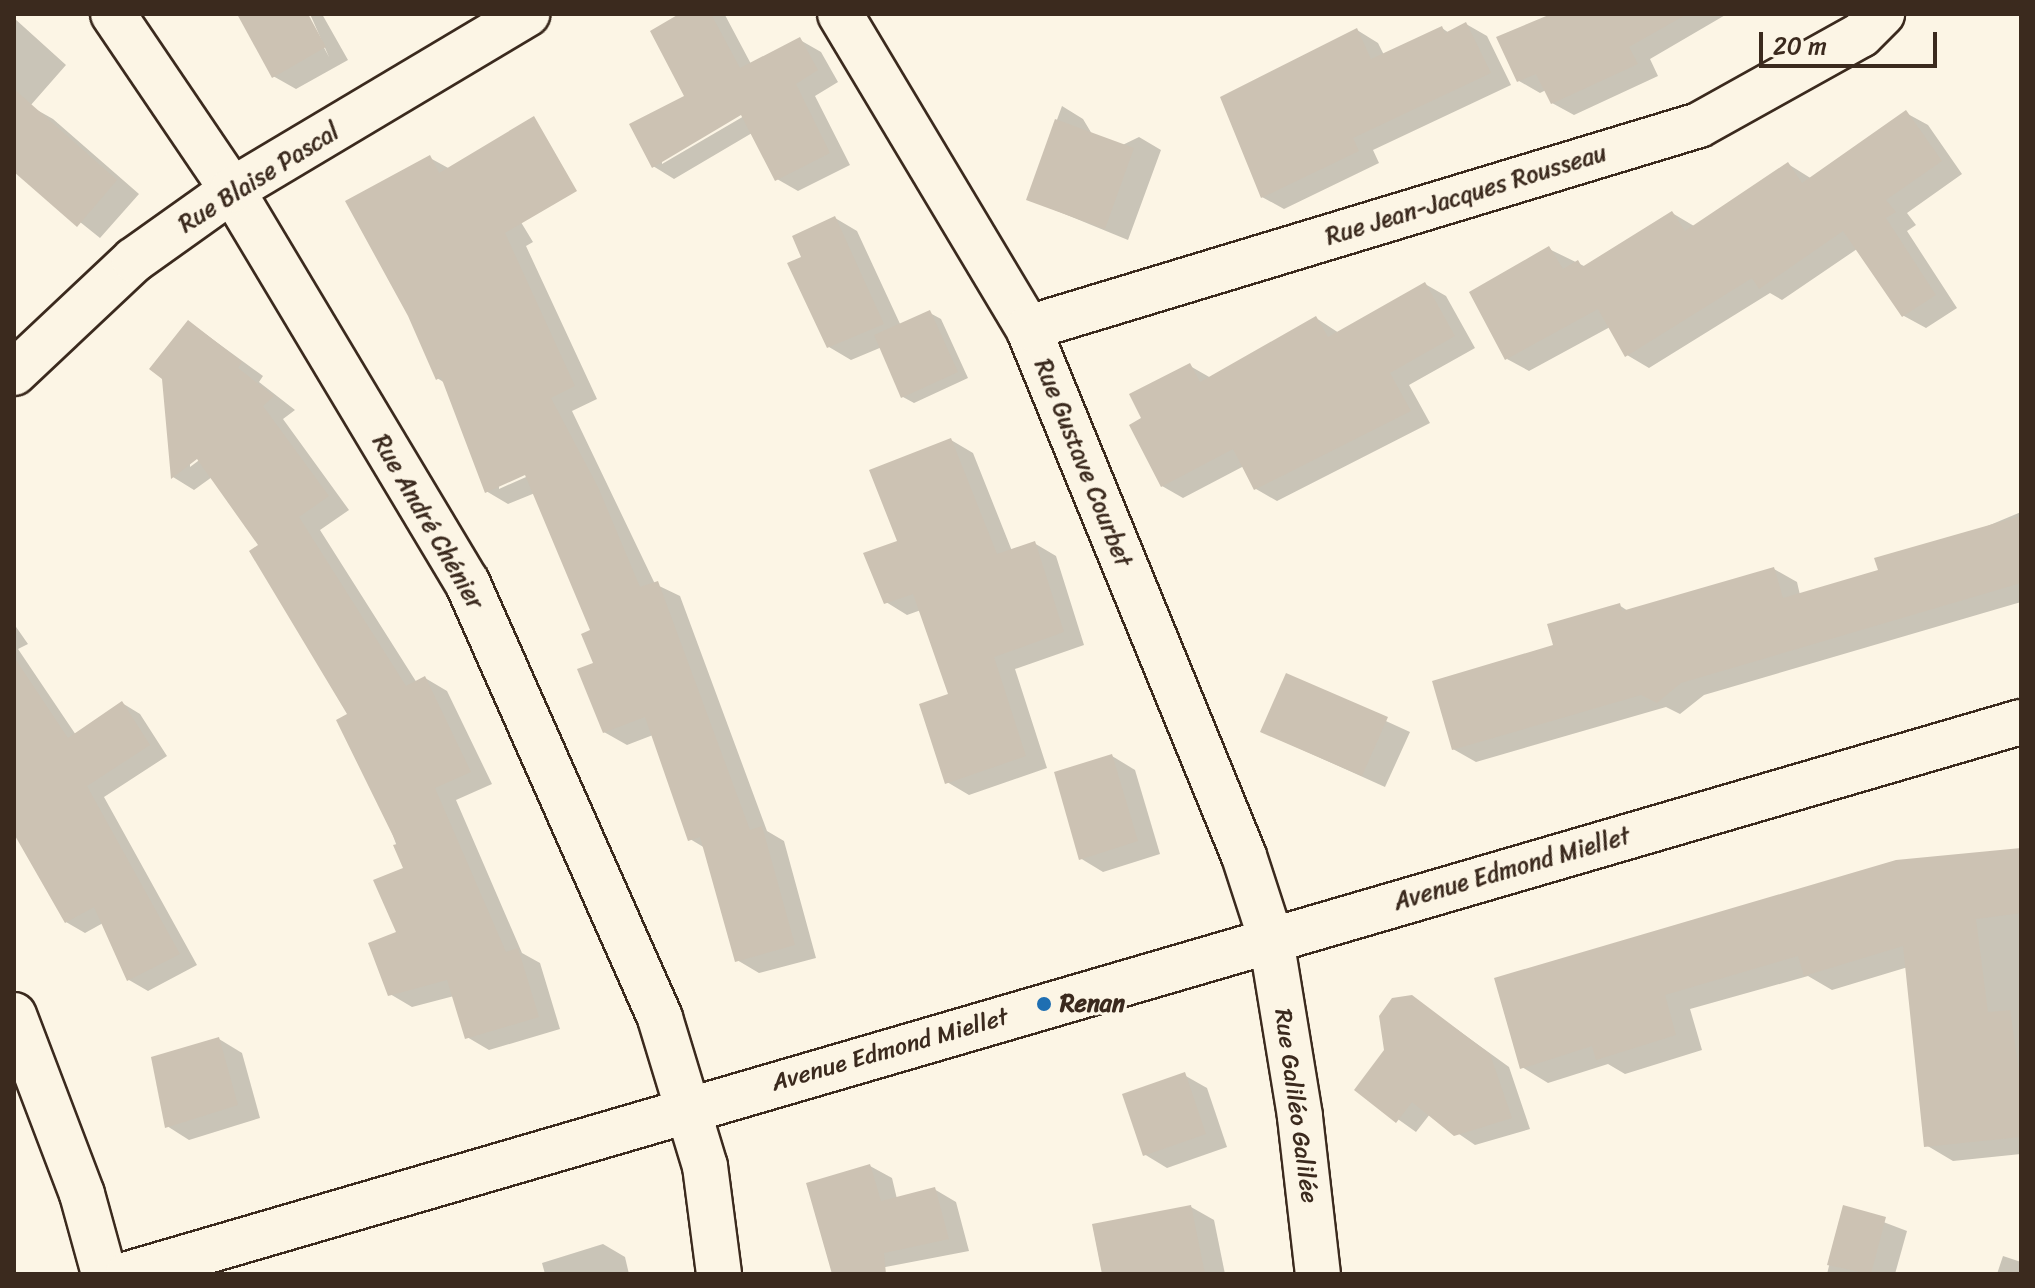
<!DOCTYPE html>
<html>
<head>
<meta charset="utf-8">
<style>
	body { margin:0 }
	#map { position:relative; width:2035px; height:1288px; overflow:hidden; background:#fcf5e5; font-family:Sriracha,sans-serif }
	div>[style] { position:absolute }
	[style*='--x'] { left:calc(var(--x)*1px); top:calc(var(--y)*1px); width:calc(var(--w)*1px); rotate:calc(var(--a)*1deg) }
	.shadow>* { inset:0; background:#0003 }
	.building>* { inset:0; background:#ccc2b3 }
	.roads { filter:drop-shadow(2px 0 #3b2a1e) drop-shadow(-2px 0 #3b2a1e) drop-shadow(0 2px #3b2a1e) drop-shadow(0 -2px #3b2a1e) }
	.minor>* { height:44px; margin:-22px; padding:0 22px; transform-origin:22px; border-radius:22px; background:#fcf5e5 }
	.dots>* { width:22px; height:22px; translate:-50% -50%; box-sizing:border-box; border:4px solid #fcf5e5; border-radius:50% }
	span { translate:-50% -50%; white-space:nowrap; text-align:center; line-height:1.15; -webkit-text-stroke:6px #fcf5e5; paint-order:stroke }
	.street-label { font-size:24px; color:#3b2a1e }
	.poi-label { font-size:24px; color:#3b2a1e; font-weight:700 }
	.left { translate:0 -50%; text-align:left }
	.frame { position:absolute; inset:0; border:16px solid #3b2a1e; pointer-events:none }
	.scale { position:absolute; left:1759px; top:32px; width:178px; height:36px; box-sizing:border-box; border:4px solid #3b2a1e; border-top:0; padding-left:10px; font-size:24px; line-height:28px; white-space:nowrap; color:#3b2a1e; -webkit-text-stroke:6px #fcf5e5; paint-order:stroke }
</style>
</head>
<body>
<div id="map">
	<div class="shadow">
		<div style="clip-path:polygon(240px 14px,306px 14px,329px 57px,310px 14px,322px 14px,348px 60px,296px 89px,273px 76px)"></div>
		<div style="clip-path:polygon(evenodd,683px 14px,725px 15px,751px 64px,800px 40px,821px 52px,838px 82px,815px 96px,850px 165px,798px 191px,777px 179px,752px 133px,674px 179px,653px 166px,687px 97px,683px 14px,749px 109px,751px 112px,662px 164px,662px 160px,749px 109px)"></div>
		<div style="clip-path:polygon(1556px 14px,1727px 14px,1650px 59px,1658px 76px,1574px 115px,1552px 103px,1546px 90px,1540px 93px,1519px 81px)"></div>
		<div style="clip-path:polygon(14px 18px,66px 65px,30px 106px,53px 119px,139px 194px,100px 238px,14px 169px)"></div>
		<div style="clip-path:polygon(1466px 24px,1487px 36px,1511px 85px,1373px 150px,1379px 163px,1284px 209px,1262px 197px,1357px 30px,1378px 43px,1384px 55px,1442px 28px,1449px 33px)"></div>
		<div style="clip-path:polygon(1062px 106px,1083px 119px,1104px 154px,1139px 137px,1161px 150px,1128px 240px,1028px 199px)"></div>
		<div style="clip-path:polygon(1906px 113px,1928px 125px,1962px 174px,1907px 213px,1916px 225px,1907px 231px,1957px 308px,1926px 328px,1904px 316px,1857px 249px,1782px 300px,1770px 293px,1649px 368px,1627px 355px,1610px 327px,1529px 371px,1507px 359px,1549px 249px,1586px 267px,1672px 213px,1694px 226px,1788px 164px,1812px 179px)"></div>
		<div style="clip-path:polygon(evenodd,430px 158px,450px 169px,490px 171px,533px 242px,526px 246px,597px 399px,572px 411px,655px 584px,680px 596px,767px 831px,784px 841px,816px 958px,759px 973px,737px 960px,705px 848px,690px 839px,653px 735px,627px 745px,604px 732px,593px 631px,535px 493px,508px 504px,486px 491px,445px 383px,437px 378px,430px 158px,534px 470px,535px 473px,499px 489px,499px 485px,534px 470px)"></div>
		<div style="clip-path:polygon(835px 218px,857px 231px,901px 326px,930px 313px,941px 319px,968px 378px,914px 403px,903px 397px,882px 347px,851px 360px,829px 347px,804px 258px)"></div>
		<div style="clip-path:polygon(1425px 284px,1446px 296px,1475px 348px,1409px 385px,1430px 423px,1277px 501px,1256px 489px,1244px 466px,1183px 498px,1162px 486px,1144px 419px,1190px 366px,1211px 378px,1316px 318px,1339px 333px)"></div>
		<div style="clip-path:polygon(evenodd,189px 322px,263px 376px,259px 382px,295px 410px,283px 419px,349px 510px,320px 530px,417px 683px,425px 678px,447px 691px,492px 784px,456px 800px,522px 953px,540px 963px,560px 1029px,489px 1050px,467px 1037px,454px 996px,412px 1007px,390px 994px,405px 869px,350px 715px,261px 546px,212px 477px,194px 490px,173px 477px,189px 322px,204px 452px,206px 455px,190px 467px,190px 462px,204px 452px)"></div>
		<div style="clip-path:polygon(951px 440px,973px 453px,1012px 551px,1034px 543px,1056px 556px,1084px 645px,1015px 669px,1047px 768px,969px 795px,947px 782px,951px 696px,921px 610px,907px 615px,886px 602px,900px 542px)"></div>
		<div style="clip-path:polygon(2021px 512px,2021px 602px,1704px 695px,1680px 714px,1666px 707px,1476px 762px,1453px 749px,1555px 646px,1619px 605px,1628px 611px,1774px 569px,1797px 582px,1800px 595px,1880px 571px)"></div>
		<div style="clip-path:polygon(14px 624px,28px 644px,18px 649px,76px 735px,122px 703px,140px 714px,167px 756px,104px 797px,197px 965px,148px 991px,129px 980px,103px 923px,85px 933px,66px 922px,14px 764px)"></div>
		<div style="clip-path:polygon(1287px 676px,1410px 732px,1385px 787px,1263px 732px)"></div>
		<div style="clip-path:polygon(1112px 756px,1135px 770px,1160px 854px,1103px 872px,1080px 858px)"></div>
		<div style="clip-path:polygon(2021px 853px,2021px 1154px,1953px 1161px,1926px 1145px,1908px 967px,1832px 990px,1808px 976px,1690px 1009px,1702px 1050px,1625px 1074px,1608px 1064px,1548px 1083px,1522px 1067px,1497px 979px)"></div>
		<div style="clip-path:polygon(1412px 997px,1509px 1067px,1530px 1129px,1475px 1145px,1430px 1114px,1416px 1132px,1357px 1090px,1386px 1051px)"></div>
		<div style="clip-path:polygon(219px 1039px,242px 1053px,260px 1118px,189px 1140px,167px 1126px)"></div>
		<div style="clip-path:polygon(1184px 1075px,1207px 1088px,1227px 1147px,1167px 1168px,1144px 1154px)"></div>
		<div style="clip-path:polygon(870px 1166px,892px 1178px,897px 1199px,934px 1189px,956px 1202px,969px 1251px,849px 1274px)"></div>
		<div style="clip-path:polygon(1191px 1207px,1214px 1220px,1225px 1274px,1104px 1274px)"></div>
		<div style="clip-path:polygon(1844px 1207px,1907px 1231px,1895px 1274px,1827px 1274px)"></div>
		<div style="clip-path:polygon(603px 1244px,625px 1257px,629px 1274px,545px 1274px,542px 1263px)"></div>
		<div style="clip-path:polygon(2003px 1256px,2021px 1262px,2021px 1274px,1997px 1274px)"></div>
	</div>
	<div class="building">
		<div style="clip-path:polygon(237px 14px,308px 14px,326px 47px,272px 78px)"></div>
		<div style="clip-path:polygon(679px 14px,711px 14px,740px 68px,800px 37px,818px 70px,796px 84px,830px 153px,775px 181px,741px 115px,652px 168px,629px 124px,684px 96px,650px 31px)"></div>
		<div style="clip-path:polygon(1551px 14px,1687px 14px,1629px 47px,1638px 64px,1551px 104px,1536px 74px,1517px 82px,1496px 37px)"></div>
		<div style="clip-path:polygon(1466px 22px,1491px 73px,1353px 138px,1359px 151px,1261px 198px,1220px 97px,1357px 28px,1371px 59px,1442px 26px,1445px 33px)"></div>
		<div style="clip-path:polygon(14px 89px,117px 180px,77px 227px,14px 172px)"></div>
		<div style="clip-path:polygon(1906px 110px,1942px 161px,1886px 200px,1896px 212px,1886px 218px,1936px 295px,1902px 317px,1843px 231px,1759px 289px,1752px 278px,1625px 357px,1598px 309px,1505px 360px,1469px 292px,1549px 246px,1563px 269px,1578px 260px,1582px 267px,1672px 211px,1685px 231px,1788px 162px,1802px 183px)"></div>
		<div style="clip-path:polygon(534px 116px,577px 191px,505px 233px,575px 386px,551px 398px,598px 487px,640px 587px,658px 581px,750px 830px,762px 826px,795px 945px,735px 962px,700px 837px,688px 841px,645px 717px,603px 733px,577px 669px,593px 663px,581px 634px,590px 630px,525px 475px,485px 493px,441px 377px,436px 380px,408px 316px,345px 201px,430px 155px,439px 173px)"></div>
		<div style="clip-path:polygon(1055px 119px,1134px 148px,1105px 229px,1026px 200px)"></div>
		<div style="clip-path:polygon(835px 216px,884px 324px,827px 348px,787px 263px,801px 257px,792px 236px)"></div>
		<div style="clip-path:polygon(1425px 282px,1455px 336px,1390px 373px,1411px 411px,1254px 490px,1233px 449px,1161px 487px,1129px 425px,1141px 418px,1129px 394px,1190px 363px,1200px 382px,1316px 316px,1328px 337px)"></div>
		<div style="clip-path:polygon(930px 310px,958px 372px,901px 398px,874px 335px)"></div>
		<div style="clip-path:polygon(188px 320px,242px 362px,238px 368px,274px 396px,263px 406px,329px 496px,299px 517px,406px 686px,425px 676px,471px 772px,435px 788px,506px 952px,518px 948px,539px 1017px,465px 1039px,447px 980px,388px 996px,368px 943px,396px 932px,373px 880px,403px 868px,393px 845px,397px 844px,336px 720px,347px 714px,249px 551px,258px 545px,197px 459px,171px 479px,162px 379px,149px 369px)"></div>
		<div style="clip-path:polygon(951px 438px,997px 554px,1035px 541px,1064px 632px,994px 657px,1026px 756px,945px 784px,919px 704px,948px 694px,913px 594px,884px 604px,863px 553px,897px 541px,869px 470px)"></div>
		<div style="clip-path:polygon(2021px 516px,2021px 583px,1681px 683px,1657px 703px,1641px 695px,1452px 750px,1432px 681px,1553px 645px,1547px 624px,1620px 603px,1622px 611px,1774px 567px,1783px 598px,1878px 570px,1874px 558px)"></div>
		<div style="clip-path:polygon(14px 657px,68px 738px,122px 701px,150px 745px,87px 786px,180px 954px,127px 981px,94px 907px,65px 923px,14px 834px)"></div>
		<div style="clip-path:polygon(1286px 673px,1388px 717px,1362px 776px,1260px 732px)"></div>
		<div style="clip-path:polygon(1112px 754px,1138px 841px,1079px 860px,1054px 772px)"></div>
		<div style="clip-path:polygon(2021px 848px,2021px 913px,1976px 919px,1988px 1012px,2010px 1010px,2021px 1085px,2021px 1137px,1924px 1147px,1903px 946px,1804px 976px,1798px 956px,1665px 995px,1676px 1035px,1596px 1060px,1592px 1046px,1520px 1069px,1494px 978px,1896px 860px)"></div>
		<div style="clip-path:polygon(1412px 995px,1490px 1054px,1512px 1118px,1454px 1136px,1412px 1102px,1396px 1123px,1354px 1090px,1384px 1050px,1379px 1016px,1392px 998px)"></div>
		<div style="clip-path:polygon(219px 1037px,238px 1105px,165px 1128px,151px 1057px)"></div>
		<div style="clip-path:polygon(1185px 1072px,1206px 1134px,1143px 1156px,1122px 1094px)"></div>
		<div style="clip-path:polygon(870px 1164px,881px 1201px,935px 1187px,949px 1239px,884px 1253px,886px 1274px,832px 1274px,806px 1183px)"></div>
		<div style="clip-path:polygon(1191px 1205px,1205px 1274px,1102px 1274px,1092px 1224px)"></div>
		<div style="clip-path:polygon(1843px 1205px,1886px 1217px,1871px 1274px,1827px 1265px)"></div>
	</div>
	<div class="roads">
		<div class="minor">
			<div style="--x:113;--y:14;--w:212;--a:55.9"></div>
			<div style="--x:232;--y:190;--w:457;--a:59.1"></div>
			<div style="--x:467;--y:582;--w:477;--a:66.1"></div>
			<div style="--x:660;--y:1018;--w:155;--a:73.1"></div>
			<div style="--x:705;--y:1166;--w:109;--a:82.6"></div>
			<div style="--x:840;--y:14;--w:366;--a:59.1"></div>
			<div style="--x:1028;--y:328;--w:570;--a:67.75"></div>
			<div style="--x:1244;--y:856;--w:87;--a:72"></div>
			<div style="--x:1271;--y:939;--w:180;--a:80.7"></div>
			<div style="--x:1300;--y:1117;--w:158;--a:83.5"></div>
			<div style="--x:1028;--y:328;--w:701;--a:-16.83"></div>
			<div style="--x:1699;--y:125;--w:185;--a:-29.1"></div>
			<div style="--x:1861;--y:35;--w:30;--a:-45"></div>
			<div style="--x:14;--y:373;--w:165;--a:-43.3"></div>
			<div style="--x:134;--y:260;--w:120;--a:-35.5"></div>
			<div style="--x:232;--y:190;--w:344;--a:-30.8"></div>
			<div style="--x:14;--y:1015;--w:191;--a:69.2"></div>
			<div style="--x:82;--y:1194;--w:83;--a:74.6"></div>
			<div style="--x:128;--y:1274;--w:1972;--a:-16.26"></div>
		</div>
	</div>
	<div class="dots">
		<div style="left:1044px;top:1004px;background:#1f6fb2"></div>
	</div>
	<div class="street-label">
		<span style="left:259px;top:178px;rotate:-32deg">Rue Blaise Pascal</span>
		<span style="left:1466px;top:195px;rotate:-17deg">Rue Jean-Jacques Rousseau</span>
		<span style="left:1083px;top:463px;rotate:68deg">Rue Gustave Courbet</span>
		<span style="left:428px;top:522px;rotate:60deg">Rue André Chénier</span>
		<span style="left:1512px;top:869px;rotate:-16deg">Avenue Edmond Miellet</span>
		<span style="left:890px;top:1050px;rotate:-16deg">Avenue Edmond Miellet</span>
		<span style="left:1296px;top:1106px;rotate:82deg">Rue Galiléo Galilée</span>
	</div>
	<div class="poi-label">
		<span class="left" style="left:1060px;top:1004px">Renan</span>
	</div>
	<div class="frame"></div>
	<div class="scale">20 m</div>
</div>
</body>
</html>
